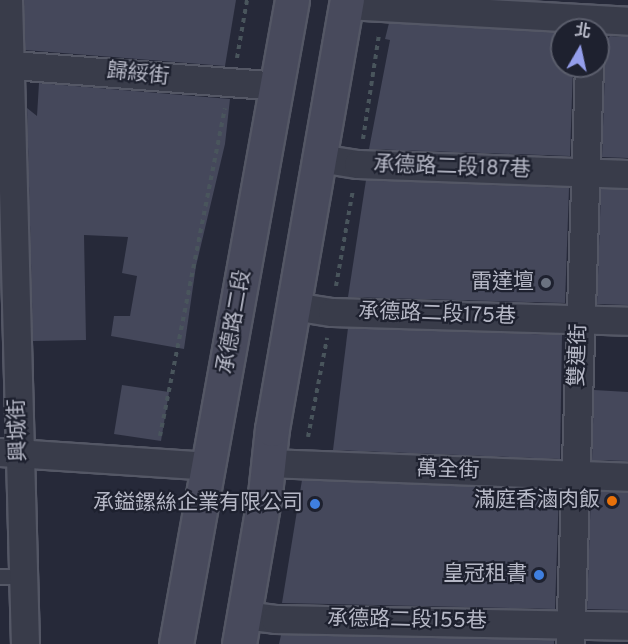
<!DOCTYPE html>
<html>
<head>
<meta charset="utf-8">
<style>
	body { margin:0 }
	#map { position:relative; width:628px; height:644px; overflow:hidden; background:#262939; font-family:Overpass,"Noto Sans TC",sans-serif }
	div>[style] { position:absolute }
	[style*='--x'] { left:calc(var(--x)*1px); top:calc(var(--y)*1px); width:calc(var(--w)*1px); rotate:calc(var(--a)*1deg) }
	.building>* { inset:0; background:#45485b }
	.path>* { height:4px; margin-top:-2px; transform-origin:0; background:repeating-linear-gradient(90deg,#49555c 0 4.5px,transparent 0 9px) }
	.roads { filter:drop-shadow(2px 0 #545765) drop-shadow(-2px 0 #545765) drop-shadow(0 2px #545765) drop-shadow(0 -2px #545765) }
	.service>* { height:14px; margin:-7px; padding:0 7px; transform-origin:7px; border-radius:7px; background:#393c4a }
	.minor>* { height:27px; margin:-13.5px; padding:0 13.5px; transform-origin:13.5px; border-radius:13.5px; background:#393c4a }
	.secondary>* { height:33px; margin:-16.5px; padding:0 16.5px; transform-origin:16.5px; border-radius:16.5px; background:#484a5c }
	.dots>* { width:16px; height:16px; translate:-50% -50%; box-sizing:border-box; border:3px solid #1e212f; border-radius:50% }
	span { translate:-50% -50%; white-space:nowrap; text-align:center; line-height:1.15; -webkit-text-stroke:4.5px #1e212f; paint-order:stroke }
	.street-label { font-size:21px; color:#b5b7c5 }
	.poi-label { font-size:21px; color:#b5b7c5 }
	.right { translate:-100% -50%; text-align:right }
	.north { position:absolute; left:550px; top:18px; width:60px; height:60px; box-sizing:border-box; background:#1e212f; border:2px solid #5a5d6b; border-radius:50%; rotate:9deg; font-size:16px; font-weight:700; line-height:24px; text-align:center; color:#b5b7c5 }
	.north::after { content:''; display:block; margin:auto; width:21px; height:27px; background:#949eeb; clip-path:polygon(50% 0,100% 100%,50% 72%,0 100%) }
</style>
</head>
<body>
<div id="map">
	<div class="building">
		<div style="clip-path:polygon(24px 0,236px 0,225px 66px,25px 50px)"></div>
		<div style="clip-path:polygon(389px 23px,562px 33px,562px 66px,573px 66px,570px 156px,369px 149px,390px 40px,385px 39px)"></div>
		<div style="clip-path:polygon(610px 36px,628px 37px,628px 158px,602px 157px,605px 67px,598px 48px)"></div>
		<div style="clip-path:polygon(39px 83px,230px 99px,225px 144px,196px 266px,184px 349px,111px 336px,114px 316px,130px 316px,137px 276px,122px 273px,128px 237px,84px 235px,86px 340px,33px 341px,27px 108px,37px 116px)"></div>
		<div style="clip-path:polygon(366px 180px,569px 188px,565px 303px,348px 297px)"></div>
		<div style="clip-path:polygon(601px 189px,628px 190px,628px 305px,597px 304px)"></div>
		<div style="clip-path:polygon(348px 328px,562px 335px,560px 459px,333px 450px)"></div>
		<div style="clip-path:polygon(122px 385px,169px 392px,161px 441px,114px 434px)"></div>
		<div style="clip-path:polygon(594px 390px,628px 392px,628px 461px,592px 460px)"></div>
		<div style="clip-path:polygon(302px 480px,559px 490px,555px 609px,282px 603px)"></div>
		<div style="clip-path:polygon(591px 491px,628px 493px,628px 610px,587px 609px)"></div>
		<div style="clip-path:polygon(281px 635px,554px 640px,554px 644px,279px 644px)"></div>
	</div>
	<div class="path">
		<div style="--x:237;--y:58;--w:59;--a:-80.2"></div>
		<div style="--x:363;--y:139;--w:106;--a:-81.3"></div>
		<div style="--x:336;--y:286;--w:97;--a:-80"></div>
		<div style="--x:160;--y:436;--w:334;--a:-78.8"></div>
		<div style="--x:308;--y:437;--w:101;--a:-79.1"></div>
	</div>
	<div class="roads">
		<div class="service">
			<div style="--x:0;--y:577;--w:23;--a:0"></div>
		</div>
		<div class="minor">
			<div style="--x:8;--y:0;--w:644;--a:88.49"></div>
			<div style="--x:346;--y:5;--w:282;--a:3.2"></div>
			<div style="--x:0;--y:64;--w:278;--a:4.5"></div>
			<div style="--x:319;--y:158;--w:39;--a:9"></div>
			<div style="--x:358;--y:164;--w:270;--a:2.1"></div>
			<div style="--x:293;--y:306;--w:39;--a:9"></div>
			<div style="--x:332;--y:312;--w:296;--a:1.7"></div>
			<div style="--x:0;--y:452;--w:209;--a:3.8"></div>
			<div style="--x:268;--y:463;--w:360;--a:2.2"></div>
			<div style="--x:244;--y:615;--w:31;--a:7"></div>
			<div style="--x:275;--y:619;--w:353;--a:1.1"></div>
			<div style="--x:570;--y:644;--w:578;--a:-88.12"></div>
		</div>
		<div class="secondary">
			<div style="--x:176;--y:644;--w:654;--a:-79.79"></div>
			<div style="--x:239;--y:644;--w:152;--a:-80.2"></div>
			<div style="--x:265;--y:494;--w:65;--a:-83.9"></div>
			<div style="--x:272;--y:429;--w:436;--a:-80.1"></div>
		</div>
	</div>
	<div class="dots">
		<div style="left:546px;top:283px;background:#6b7280"></div>
		<div style="left:612px;top:501px;background:#e8710a"></div>
		<div style="left:315px;top:504px;background:#3f7fe0"></div>
		<div style="left:539px;top:575px;background:#3f7fe0"></div>
	</div>
	<div class="street-label">
		<span style="left:138px;top:75px;rotate:6deg">歸綏街</span>
		<span style="left:452px;top:168px;rotate:2deg">承德路二段187巷</span>
		<span style="left:437px;top:315px;rotate:2deg">承德路二段175巷</span>
		<span style="left:235px;top:322px;rotate:-80deg">承德路二段</span>
		<span style="left:579px;top:355px;rotate:-88deg">雙連街</span>
		<span style="left:19px;top:430px;rotate:-92deg">興城街</span>
		<span style="left:448px;top:471px;rotate:2deg">萬全街</span>
		<span style="left:407px;top:621px;rotate:1deg">承德路二段155巷</span>
	</div>
	<div class="poi-label">
		<span class="right" style="left:534px;top:283px">雷達壇</span>
		<span class="right" style="left:600px;top:501px">滿庭香滷肉飯</span>
		<span class="right" style="left:303px;top:504px">承鎰鏍絲企業有限公司</span>
		<span class="right" style="left:527px;top:575px">皇冠租書</span>
	</div>
	<div class="north">北</div>
</div>
</body>
</html>
